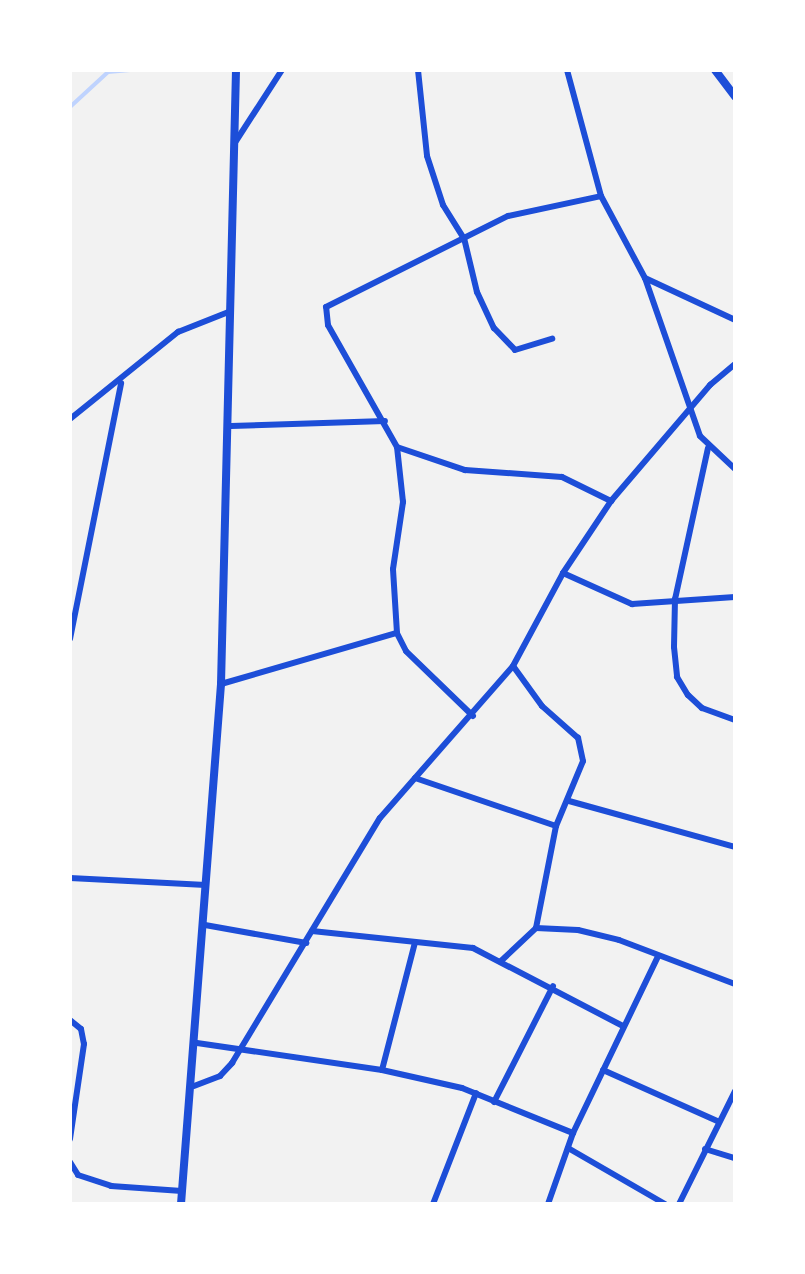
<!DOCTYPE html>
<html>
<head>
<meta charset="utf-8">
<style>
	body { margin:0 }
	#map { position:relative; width:805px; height:1274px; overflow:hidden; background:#f2f2f2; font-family:Roboto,sans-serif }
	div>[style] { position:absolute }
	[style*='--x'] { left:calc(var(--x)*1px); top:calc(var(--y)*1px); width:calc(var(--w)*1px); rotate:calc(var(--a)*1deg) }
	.stream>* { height:4px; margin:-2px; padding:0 2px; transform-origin:2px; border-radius:2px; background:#bfd3fe }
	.minor>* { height:6px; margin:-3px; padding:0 3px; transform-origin:3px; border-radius:3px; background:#1d4ed8 }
	.tertiary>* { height:8px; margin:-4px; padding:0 4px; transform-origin:4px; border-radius:4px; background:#1d4ed8 }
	span { translate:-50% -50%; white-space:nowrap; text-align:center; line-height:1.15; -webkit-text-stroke:6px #fff; paint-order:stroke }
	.frame { position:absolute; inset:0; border:72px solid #fff; pointer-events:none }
</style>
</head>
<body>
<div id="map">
	<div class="stream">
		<div style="--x:70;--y:107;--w:52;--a:-42.6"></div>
		<div style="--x:108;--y:72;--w:25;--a:-5"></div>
	</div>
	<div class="minor">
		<div style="--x:418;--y:70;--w:86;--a:84"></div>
		<div style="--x:427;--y:156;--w:52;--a:71.9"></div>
		<div style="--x:443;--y:205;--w:39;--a:58"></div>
		<div style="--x:464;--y:238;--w:56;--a:76.5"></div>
		<div style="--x:477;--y:292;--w:40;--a:65"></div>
		<div style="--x:494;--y:328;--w:30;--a:46"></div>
		<div style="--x:515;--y:350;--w:39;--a:-17"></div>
		<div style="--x:567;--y:70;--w:131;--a:74.9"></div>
		<div style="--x:601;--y:196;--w:93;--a:61.8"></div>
		<div style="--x:645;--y:278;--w:167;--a:70.8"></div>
		<div style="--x:700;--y:436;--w:48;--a:43.3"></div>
		<div style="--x:236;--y:141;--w:85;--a:-57.1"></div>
		<div style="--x:645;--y:278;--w:99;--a:25"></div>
		<div style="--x:70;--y:419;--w:139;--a:-38.9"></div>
		<div style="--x:178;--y:332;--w:57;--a:-21.6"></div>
		<div style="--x:231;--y:426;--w:154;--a:-1.9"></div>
		<div style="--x:397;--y:447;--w:72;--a:18.7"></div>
		<div style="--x:465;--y:470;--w:97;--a:4.1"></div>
		<div style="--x:562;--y:477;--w:55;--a:26.1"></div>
		<div style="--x:708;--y:448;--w:155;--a:102.3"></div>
		<div style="--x:675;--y:599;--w:48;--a:91.2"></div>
		<div style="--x:674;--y:647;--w:30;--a:84"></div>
		<div style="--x:677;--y:677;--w:21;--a:59"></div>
		<div style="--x:688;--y:695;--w:19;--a:43"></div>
		<div style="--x:702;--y:708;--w:35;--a:20"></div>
		<div style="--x:563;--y:573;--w:76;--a:24.2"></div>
		<div style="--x:632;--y:604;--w:103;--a:-3.9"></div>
		<div style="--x:70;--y:639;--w:261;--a:-78.7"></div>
		<div style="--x:221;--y:684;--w:183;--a:-16.2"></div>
		<div style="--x:473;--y:716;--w:93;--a:-135.9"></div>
		<div style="--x:406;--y:651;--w:20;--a:-117"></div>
		<div style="--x:397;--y:633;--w:64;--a:-93.6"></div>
		<div style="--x:393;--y:569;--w:68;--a:-81.5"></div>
		<div style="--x:403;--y:502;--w:55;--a:-96.2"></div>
		<div style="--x:397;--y:447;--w:140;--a:-119.5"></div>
		<div style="--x:328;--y:325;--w:18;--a:-96"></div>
		<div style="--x:326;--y:307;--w:203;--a:-26.6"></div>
		<div style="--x:508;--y:216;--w:95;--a:-12.1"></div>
		<div style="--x:415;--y:778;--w:149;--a:18.8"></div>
		<div style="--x:569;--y:801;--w:172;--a:15.5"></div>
		<div style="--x:70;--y:878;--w:136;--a:2.9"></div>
		<div style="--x:205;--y:925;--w:103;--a:10.1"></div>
		<div style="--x:536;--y:928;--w:42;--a:2.7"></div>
		<div style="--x:578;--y:930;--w:42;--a:13.7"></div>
		<div style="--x:619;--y:940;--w:124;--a:20.8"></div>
		<div style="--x:312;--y:931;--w:162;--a:6"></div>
		<div style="--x:473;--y:948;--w:169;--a:27.5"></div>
		<div style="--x:501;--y:961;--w:48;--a:-43.3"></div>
		<div style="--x:536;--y:928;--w:104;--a:-78.9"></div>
		<div style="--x:556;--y:826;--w:70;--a:-67.4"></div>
		<div style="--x:583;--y:761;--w:24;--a:-102"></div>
		<div style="--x:578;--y:738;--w:48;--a:-138.4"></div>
		<div style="--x:542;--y:706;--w:49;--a:-125.9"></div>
		<div style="--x:70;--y:1020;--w:14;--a:39"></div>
		<div style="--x:81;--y:1029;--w:15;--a:79"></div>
		<div style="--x:84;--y:1044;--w:96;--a:98.4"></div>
		<div style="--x:197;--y:1043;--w:187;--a:8.3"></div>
		<div style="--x:382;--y:1070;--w:82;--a:12.7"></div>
		<div style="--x:462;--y:1088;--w:120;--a:22.1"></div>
		<div style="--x:382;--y:1070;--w:132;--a:-75.5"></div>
		<div style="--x:603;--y:1070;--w:127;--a:24.1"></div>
		<div style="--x:194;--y:1086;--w:28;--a:-21"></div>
		<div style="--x:220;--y:1076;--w:18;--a:-47"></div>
		<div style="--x:232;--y:1063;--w:286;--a:-58.9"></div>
		<div style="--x:380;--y:818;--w:202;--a:-48.8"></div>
		<div style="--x:513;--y:666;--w:106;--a:-61.7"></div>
		<div style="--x:563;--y:573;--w:87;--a:-56.3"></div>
		<div style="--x:611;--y:501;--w:153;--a:-49.5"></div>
		<div style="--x:710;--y:385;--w:33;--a:-40"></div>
		<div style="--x:494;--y:1102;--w:130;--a:-63"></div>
		<div style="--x:568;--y:1148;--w:112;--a:30"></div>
		<div style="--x:705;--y:1149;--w:31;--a:17"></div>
		<div style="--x:70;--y:1162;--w:15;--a:58"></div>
		<div style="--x:78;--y:1175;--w:35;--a:18"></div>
		<div style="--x:111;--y:1186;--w:71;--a:4"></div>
		<div style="--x:433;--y:1204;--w:119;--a:-68.8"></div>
		<div style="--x:548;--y:1204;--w:75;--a:-70.6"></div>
		<div style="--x:573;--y:1133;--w:196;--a:-64.3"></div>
		<div style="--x:679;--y:1204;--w:126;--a:-63.6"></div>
	</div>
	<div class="tertiary">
		<div style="--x:715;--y:70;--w:34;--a:53"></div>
		<div style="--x:181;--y:1204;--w:522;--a:-85.6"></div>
		<div style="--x:221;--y:684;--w:614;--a:-88.6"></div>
	</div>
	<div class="frame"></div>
</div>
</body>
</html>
